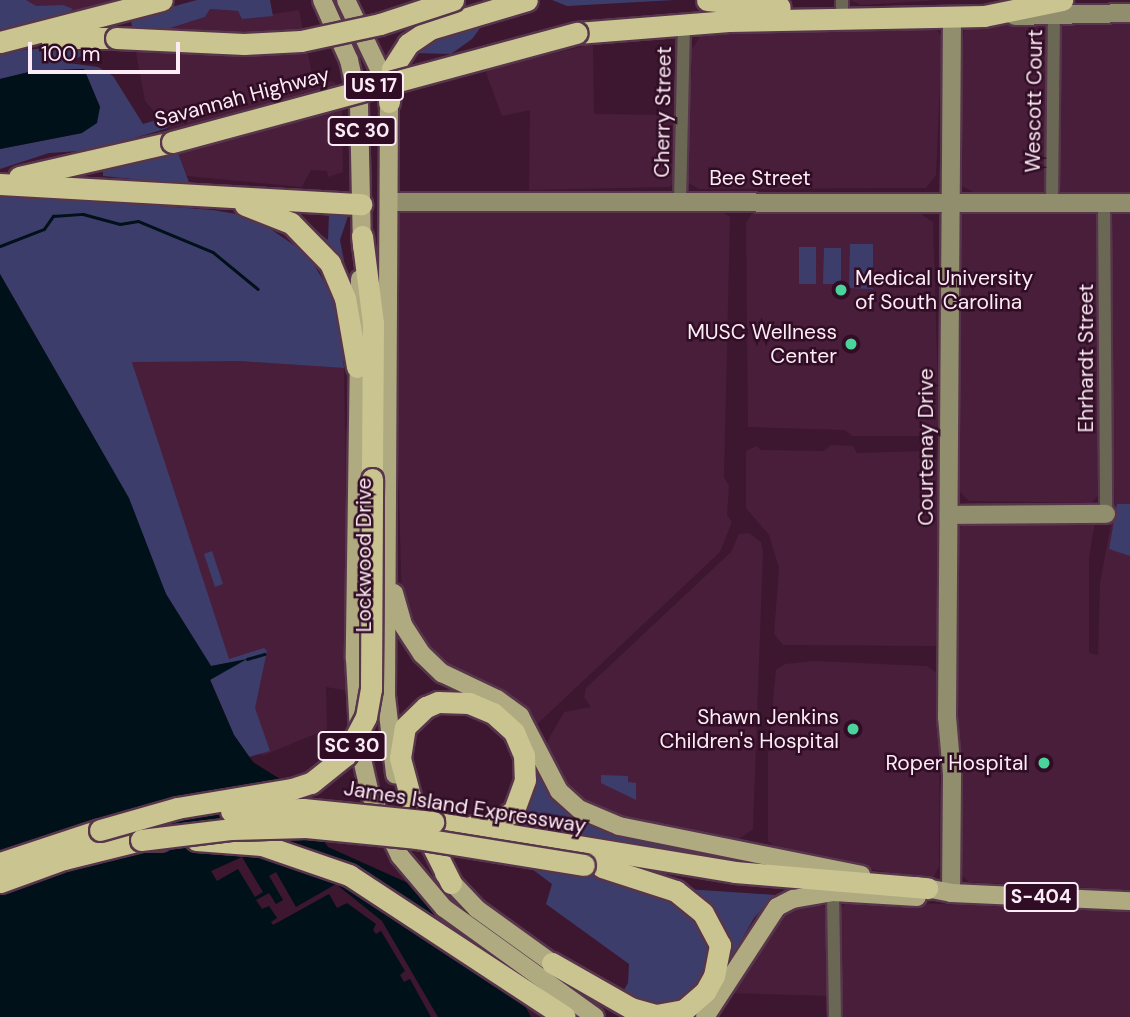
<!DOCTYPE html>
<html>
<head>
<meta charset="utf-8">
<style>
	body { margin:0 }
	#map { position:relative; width:1130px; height:1017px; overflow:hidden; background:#3c172f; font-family:"DM Sans",sans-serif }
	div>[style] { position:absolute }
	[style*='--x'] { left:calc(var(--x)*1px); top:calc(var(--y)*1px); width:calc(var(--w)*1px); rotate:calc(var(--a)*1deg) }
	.built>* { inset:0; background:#491e3b }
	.green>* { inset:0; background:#3d3d6c }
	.water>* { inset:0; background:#001119 }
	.pier>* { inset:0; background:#3c172f }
	.stream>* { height:2.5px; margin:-1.25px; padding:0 1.25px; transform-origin:1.25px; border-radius:1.25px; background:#001119 }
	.roads { filter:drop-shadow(2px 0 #57354b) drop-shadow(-2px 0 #57354b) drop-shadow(0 2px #57354b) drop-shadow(0 -2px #57354b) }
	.street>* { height:12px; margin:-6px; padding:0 6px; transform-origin:6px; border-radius:6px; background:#6a6854 }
	.secondary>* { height:18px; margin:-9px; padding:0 9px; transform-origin:9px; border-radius:9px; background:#918e6d }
	.primary>* { height:18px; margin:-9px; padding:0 9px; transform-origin:9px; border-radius:9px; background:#afaa80 }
	.highway>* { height:21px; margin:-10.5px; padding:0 10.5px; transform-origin:10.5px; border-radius:10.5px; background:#cac491 }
	.bridges { filter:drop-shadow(2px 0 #57354b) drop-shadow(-2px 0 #57354b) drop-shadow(0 2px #57354b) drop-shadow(0 -2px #57354b) }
	.highway-bridge>* { height:21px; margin:-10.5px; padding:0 10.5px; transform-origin:10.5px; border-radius:10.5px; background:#cac491 }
	.dots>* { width:19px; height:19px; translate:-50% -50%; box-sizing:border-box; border:4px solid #310d25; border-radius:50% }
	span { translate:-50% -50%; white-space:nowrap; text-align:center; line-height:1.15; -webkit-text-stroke:5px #310d25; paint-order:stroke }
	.shield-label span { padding:2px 5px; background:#310d25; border:2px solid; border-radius:5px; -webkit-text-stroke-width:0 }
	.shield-label { font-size:19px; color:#fcecf5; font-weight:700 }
	.street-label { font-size:21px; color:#fcecf5 }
	.poi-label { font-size:21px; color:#fcecf5 }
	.left { translate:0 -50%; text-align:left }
	.right { translate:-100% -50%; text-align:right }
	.scale { position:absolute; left:28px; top:42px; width:152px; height:32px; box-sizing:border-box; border:4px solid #fcecf5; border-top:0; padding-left:9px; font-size:21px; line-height:24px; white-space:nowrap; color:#fcecf5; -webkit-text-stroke:5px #310d25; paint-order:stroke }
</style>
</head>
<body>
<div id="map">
	<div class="built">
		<div style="clip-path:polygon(26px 0,147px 0,27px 29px)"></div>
		<div style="clip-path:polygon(850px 0,941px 0,861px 5px)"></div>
		<div style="clip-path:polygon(210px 9px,238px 11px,242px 19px,299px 10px,313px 79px,335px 82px,342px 110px,343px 172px,328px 177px,327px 171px,311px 170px,302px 187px,187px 176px,168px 128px,145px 101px,135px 47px,167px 29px,205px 17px)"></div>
		<div style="clip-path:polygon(1130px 17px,1130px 196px,1061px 195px,1058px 23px)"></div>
		<div style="clip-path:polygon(975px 23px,1048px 25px,1048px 194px,977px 194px,960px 185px,962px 39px,965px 29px)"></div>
		<div style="clip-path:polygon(921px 25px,937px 30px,942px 37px,936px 175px,926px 188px,699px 189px,688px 183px,692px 49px,701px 35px)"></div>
		<div style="clip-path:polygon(593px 44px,594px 114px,676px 115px,675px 181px,670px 187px,529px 190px,530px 110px,502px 116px,485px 70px)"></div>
		<div style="clip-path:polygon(1096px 209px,1099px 495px,1091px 503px,969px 501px,958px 490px,961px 216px,964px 211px)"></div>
		<div style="clip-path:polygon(1113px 209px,1130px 209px,1130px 890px,969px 882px,957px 871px,959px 530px,963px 522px,1095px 522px,1089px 557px,1089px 653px,1098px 655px,1100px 583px,1115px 503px,1109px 412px)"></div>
		<div style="clip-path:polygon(402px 210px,720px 210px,730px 217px,724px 477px,729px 486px,727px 515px,732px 522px,720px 552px,533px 728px,431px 659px,402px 608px,395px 345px,397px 217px)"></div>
		<div style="clip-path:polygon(759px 211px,921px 214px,933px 222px,939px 424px,930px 436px,852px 436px,845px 430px,748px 427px,746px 223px,752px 213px)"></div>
		<div style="clip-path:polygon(132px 361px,239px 361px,344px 368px,349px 691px,326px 687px,327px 729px,262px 756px,232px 687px)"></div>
		<div style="clip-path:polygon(831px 445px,853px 446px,857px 453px,923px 451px,938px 461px,942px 632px,935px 646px,783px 645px,774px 634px,779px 568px,769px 535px,746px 508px,746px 451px,756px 446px,761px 450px,824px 451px)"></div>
		<div style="clip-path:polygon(749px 533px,761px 542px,763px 551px,753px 829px,735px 842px,620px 822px,567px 792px,543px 749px,564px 712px,591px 707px,584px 697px,586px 688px,731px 552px,739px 534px)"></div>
		<div style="clip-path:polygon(814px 661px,927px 666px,940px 675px,939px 866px,932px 880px,783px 854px,768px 841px,768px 755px,776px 670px,785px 664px)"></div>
		<div style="clip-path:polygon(848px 900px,1130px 912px,1130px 1017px,839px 1017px,839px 910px)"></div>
		<div style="clip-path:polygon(813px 902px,828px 908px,830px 996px,726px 993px,776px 915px)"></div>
	</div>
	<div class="green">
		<div style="clip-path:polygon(0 0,26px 0,36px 6px,63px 5px,73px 9px,61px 18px,0 32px)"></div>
		<div style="clip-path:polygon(197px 0,270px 0,273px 16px,242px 19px,238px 11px,210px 9px,205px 17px,167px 29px,135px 47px,131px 20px,112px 23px)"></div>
		<div style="clip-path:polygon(552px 0,675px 0,567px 6px)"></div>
		<div style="clip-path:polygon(484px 23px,472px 39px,451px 54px,414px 53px,420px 41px)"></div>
		<div style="clip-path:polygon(84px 45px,85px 54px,68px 63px,98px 67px,113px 76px,143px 124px,160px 119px,168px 128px,94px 150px,49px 153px,0 169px,0 149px,82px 133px,100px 107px,84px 69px,33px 71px,0 79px,0 52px)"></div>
		<div style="clip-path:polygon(178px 153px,190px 185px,103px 176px,103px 170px)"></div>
		<div style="clip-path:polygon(0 194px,213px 210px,253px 217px,307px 254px,329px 289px,340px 324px,344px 368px,239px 361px,132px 362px,229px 659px,264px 648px,267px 651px,255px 708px,270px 751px,249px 757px,234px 735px,210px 679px,244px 660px,211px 666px,166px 594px,105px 457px,0 274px)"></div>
		<div style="clip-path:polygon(325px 212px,348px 216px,340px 240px,348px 281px,295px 214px,328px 240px,329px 213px)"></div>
		<div style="clip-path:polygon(850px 244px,873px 244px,873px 289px,849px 288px)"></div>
		<div style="clip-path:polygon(799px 247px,816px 247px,816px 284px,799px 284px)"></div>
		<div style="clip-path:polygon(824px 248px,841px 248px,841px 284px,823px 284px)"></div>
		<div style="clip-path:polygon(1117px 504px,1130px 504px,1130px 556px,1109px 549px)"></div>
		<div style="clip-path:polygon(212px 551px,223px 584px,215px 587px,204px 554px)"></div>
		<div style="clip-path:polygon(538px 764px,580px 818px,592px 824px,809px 871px,504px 828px,532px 766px)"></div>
		<div style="clip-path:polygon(601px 775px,628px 776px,628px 782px,636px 783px,636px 800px,601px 783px)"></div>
		<div style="clip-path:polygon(528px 866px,612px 878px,666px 894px,709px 932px,710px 968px,687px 998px,656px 1009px,621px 995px,628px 983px,629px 964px,546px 904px,552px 884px)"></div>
		<div style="clip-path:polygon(686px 889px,775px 895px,754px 918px,722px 975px)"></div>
	</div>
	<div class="water">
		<div style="clip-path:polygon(84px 69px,100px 107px,97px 123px,82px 133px,0 149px,0 79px,33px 71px)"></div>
		<div style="clip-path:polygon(0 274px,129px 498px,166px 594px,211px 666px,247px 659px,210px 680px,234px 735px,253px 762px,280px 779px,328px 847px,408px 883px,524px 1004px,531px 1017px,0 1017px)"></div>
	</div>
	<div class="pier">
		<div style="clip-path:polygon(242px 857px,263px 892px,255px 897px,238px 869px,217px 881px,211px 871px)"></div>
		<div style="clip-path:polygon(276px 872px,296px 907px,336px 884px,382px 921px,438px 1017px,431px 1017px,410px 979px,404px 982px,400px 975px,405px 971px,381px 931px,376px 934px,373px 930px,376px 924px,347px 903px,337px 908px,329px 894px,273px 925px,271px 922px,277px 918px,269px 906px,262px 909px,256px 900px,269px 893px,276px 904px,283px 900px,269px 876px)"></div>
	</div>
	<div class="stream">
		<div style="--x:0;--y:246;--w:47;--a:-21.1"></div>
		<div style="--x:44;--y:229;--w:16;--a:-55"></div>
		<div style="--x:53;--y:216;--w:30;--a:-4"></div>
		<div style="--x:83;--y:214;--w:38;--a:15"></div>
		<div style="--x:120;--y:224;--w:18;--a:-9"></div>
		<div style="--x:138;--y:221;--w:81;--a:22.5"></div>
		<div style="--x:213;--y:252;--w:58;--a:39.4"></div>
		<div style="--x:247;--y:659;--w:18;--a:-16"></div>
	</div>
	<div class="roads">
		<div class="street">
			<div style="--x:842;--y:7;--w:7;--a:-90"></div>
			<div style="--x:680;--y:201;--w:177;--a:-88.7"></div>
			<div style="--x:1052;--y:202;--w:195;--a:-89.4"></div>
			<div style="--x:1104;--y:203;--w:311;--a:89.6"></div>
			<div style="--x:833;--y:892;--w:125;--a:89.1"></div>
		</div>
		<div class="secondary">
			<div style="--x:1015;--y:16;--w:115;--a:-1.5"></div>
			<div style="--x:390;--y:202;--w:740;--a:0.08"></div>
			<div style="--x:949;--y:515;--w:157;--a:-0.4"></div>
			<div style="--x:951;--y:893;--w:119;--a:-89.5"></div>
			<div style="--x:952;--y:774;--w:57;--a:-95"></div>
			<div style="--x:947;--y:717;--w:701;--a:-89.59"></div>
		</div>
		<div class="primary">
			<div style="--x:322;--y:0;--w:66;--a:65.8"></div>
			<div style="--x:349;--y:60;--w:46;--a:77.5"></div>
			<div style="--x:359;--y:105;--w:142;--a:88.8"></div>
			<div style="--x:346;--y:0;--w:79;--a:64.4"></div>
			<div style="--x:380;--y:71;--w:32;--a:74"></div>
			<div style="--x:389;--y:102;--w:594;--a:90.29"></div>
			<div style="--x:386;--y:696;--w:79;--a:83.4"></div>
			<div style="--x:360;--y:279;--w:380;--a:90.8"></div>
			<div style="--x:355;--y:659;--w:91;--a:86.9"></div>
			<div style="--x:360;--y:750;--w:45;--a:77.2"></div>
			<div style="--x:370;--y:794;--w:69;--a:64.2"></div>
			<div style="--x:400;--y:856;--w:68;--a:49.8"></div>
			<div style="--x:444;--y:908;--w:186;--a:35.8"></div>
			<div style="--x:394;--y:593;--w:33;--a:74"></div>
			<div style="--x:403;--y:625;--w:35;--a:57"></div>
			<div style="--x:422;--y:654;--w:28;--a:44"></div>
			<div style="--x:442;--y:673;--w:61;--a:25.3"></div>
			<div style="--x:497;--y:699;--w:29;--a:36"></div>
			<div style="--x:520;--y:716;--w:85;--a:62.5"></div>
			<div style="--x:559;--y:791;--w:27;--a:42"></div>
			<div style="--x:579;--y:809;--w:43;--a:23"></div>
			<div style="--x:619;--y:826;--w:247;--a:11.4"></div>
			<div style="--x:444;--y:874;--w:48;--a:46.7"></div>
			<div style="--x:477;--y:909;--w:92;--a:35.8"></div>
			<div style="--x:916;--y:886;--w:36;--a:11"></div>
			<div style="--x:951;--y:893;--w:179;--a:2.6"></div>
			<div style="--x:705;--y:1017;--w:131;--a:-56.8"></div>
			<div style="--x:777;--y:907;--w:18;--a:-27"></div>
			<div style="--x:793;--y:899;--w:41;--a:-9.9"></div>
			<div style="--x:833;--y:892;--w:84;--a:3.4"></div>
		</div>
		<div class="highway">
			<div style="--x:707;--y:0;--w:73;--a:5.5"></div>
			<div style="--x:577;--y:33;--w:152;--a:-4.5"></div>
			<div style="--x:729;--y:21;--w:255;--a:-1.1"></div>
			<div style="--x:984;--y:16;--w:80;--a:-11.6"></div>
			<div style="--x:51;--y:38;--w:65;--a:0"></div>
			<div style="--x:0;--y:42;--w:167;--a:-14.5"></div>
			<div style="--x:389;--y:102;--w:33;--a:-85"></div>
			<div style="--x:392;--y:69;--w:30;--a:-57"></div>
			<div style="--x:408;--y:44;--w:27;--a:-34"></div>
			<div style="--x:430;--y:29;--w:101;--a:-16.6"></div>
			<div style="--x:19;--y:177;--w:157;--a:-12.9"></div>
			<div style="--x:0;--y:184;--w:362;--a:3.2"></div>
			<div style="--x:245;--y:205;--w:49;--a:21.4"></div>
			<div style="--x:291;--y:223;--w:56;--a:45.7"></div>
			<div style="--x:330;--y:263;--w:38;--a:67"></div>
			<div style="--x:345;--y:298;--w:70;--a:80.1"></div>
			<div style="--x:362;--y:236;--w:88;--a:82.8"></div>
			<div style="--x:373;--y:323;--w:156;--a:90.4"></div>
			<div style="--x:433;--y:822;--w:306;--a:9.4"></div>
			<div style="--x:735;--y:872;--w:193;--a:4.8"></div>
			<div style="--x:196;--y:840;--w:66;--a:4.3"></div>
			<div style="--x:262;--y:845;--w:92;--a:19"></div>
			<div style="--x:349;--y:875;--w:258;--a:33.3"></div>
			<div style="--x:0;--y:863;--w:105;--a:-18.3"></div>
			<div style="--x:0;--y:882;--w:68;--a:-19.8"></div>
			<div style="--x:64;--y:859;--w:79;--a:-13.9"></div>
			<div style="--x:141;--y:840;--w:19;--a:0"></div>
			<div style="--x:451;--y:883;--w:85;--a:-116.6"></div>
			<div style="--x:413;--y:807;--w:51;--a:-104.9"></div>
			<div style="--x:400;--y:758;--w:31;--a:-81"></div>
			<div style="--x:405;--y:727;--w:29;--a:-44"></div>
			<div style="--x:426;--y:707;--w:13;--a:-23"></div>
			<div style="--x:438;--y:702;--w:31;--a:2"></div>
			<div style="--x:469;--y:703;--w:26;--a:23"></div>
			<div style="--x:493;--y:713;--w:28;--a:42"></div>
			<div style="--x:514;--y:732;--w:25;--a:67"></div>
			<div style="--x:524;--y:755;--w:25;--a:88"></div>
			<div style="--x:525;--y:780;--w:33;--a:110"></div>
			<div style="--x:514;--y:811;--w:26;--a:148"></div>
			<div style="--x:492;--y:825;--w:19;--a:177"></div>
			<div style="--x:552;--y:963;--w:91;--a:29.7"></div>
			<div style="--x:631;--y:1008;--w:26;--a:16"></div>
			<div style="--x:656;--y:1015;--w:28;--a:-10"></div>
			<div style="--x:684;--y:1010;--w:28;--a:-41"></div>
			<div style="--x:705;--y:992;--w:18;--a:-61"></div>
			<div style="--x:714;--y:976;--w:32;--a:-79"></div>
			<div style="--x:720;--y:945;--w:36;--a:-118"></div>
			<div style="--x:703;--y:913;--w:35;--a:-141"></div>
			<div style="--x:676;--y:891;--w:78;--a:-162"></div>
		</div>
	</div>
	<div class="bridges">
		<div class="highway-bridge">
			<div style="--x:116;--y:38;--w:128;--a:2.7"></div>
			<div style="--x:244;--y:44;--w:57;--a:-3"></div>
			<div style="--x:301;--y:41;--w:81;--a:-12.1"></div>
			<div style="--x:380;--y:24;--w:77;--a:-18.2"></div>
			<div style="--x:172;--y:142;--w:419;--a:-15.1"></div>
			<div style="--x:231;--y:811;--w:72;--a:-1.6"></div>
			<div style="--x:303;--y:809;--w:131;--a:5.7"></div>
			<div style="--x:100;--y:830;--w:80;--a:-15.9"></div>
			<div style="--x:177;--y:808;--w:117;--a:-9.4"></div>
			<div style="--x:292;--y:789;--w:20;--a:-18"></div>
			<div style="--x:311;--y:783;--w:45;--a:-38.7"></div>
			<div style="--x:346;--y:755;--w:43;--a:-62.2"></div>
			<div style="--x:366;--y:717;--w:28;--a:-80"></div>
			<div style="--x:371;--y:689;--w:210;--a:-89.7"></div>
			<div style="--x:141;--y:840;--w:92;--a:-6.9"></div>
			<div style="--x:232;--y:829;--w:74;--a:-1.5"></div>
			<div style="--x:306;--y:827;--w:112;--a:5.7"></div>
			<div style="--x:417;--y:838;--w:169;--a:9.2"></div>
		</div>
	</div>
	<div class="dots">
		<div style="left:841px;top:290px;background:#4ad49c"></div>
		<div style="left:851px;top:344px;background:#4ad49c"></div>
		<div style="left:853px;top:729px;background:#4ad49c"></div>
		<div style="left:1044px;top:763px;background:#4ad49c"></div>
	</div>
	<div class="shield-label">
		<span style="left:374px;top:86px">US 17</span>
		<span style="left:362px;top:131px">SC 30</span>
		<span style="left:352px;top:746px">SC 30</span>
		<span style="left:1041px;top:897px">S-404</span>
	</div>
	<div class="street-label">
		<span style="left:242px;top:97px;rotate:-15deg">Savannah Highway</span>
		<span style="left:1034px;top:101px;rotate:-89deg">Wescott Court</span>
		<span style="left:663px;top:112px;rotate:-89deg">Cherry Street</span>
		<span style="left:760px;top:178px">Bee Street</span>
		<span style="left:1086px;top:358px;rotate:-90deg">Ehrhardt Street</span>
		<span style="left:926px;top:447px;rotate:-90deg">Courtenay Drive</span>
		<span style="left:364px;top:555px;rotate:-90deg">Lockwood Drive</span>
		<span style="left:465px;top:807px;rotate:9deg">James Island Expressway</span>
	</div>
	<div class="poi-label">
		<span class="left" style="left:855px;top:290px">Medical University<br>of South Carolina</span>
		<span class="right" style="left:837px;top:344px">MUSC Wellness<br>Center</span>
		<span class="right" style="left:839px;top:729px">Shawn Jenkins<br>Children's Hospital</span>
		<span class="right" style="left:1028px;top:763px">Roper Hospital</span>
	</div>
	<div class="scale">100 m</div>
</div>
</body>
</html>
